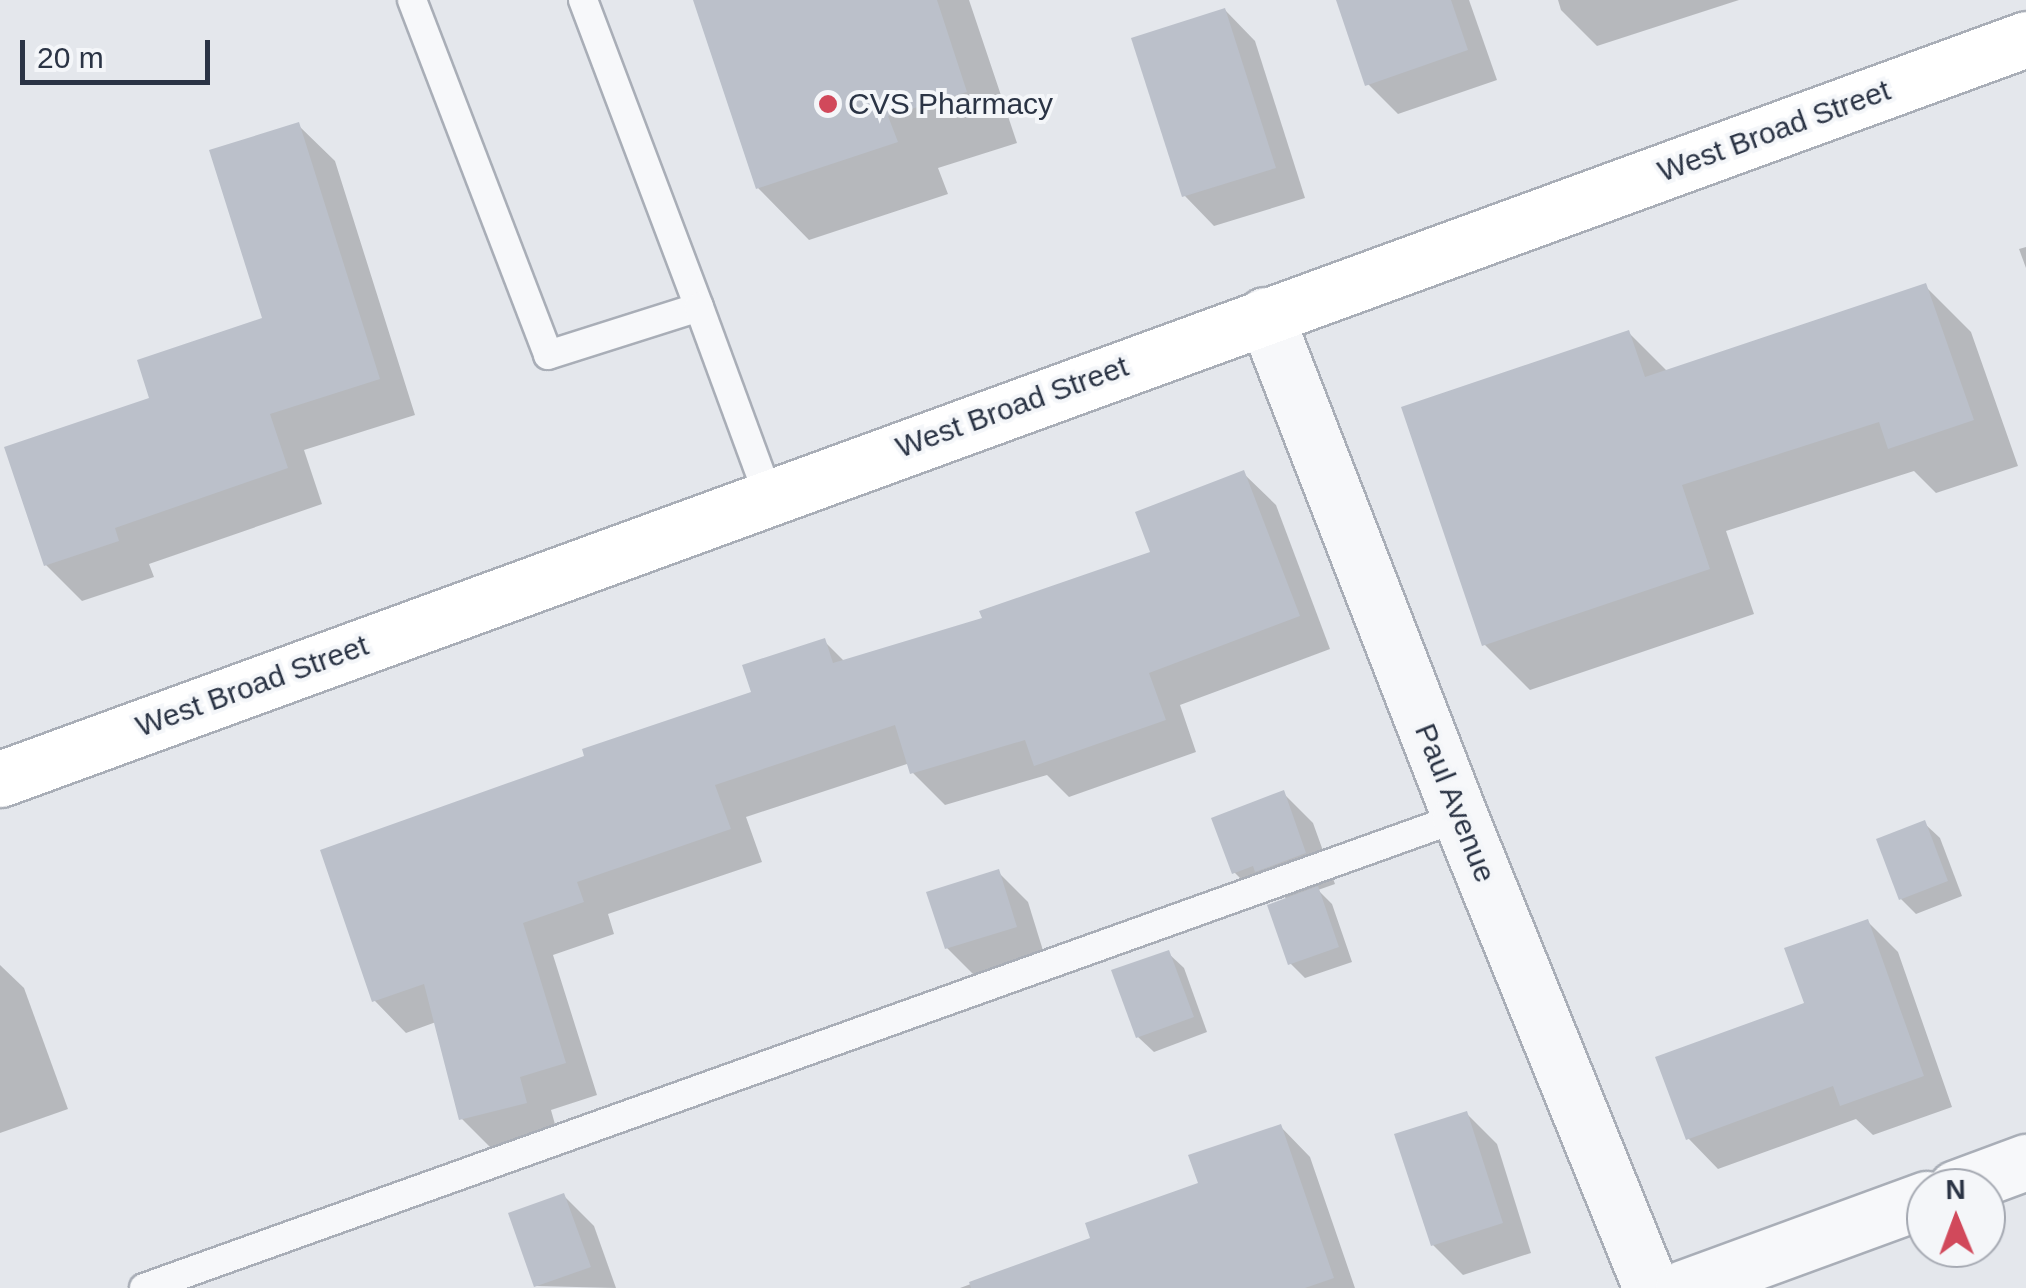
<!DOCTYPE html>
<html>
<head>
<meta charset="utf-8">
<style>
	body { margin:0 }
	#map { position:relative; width:2026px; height:1288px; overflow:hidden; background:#e4e7ec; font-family:Arial,sans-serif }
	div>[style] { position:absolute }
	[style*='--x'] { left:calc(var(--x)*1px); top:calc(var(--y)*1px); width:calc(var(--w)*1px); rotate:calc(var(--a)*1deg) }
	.shadow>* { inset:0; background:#0003 }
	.building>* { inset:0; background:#bbc0ca }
	.roads { filter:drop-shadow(2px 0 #a9aeb7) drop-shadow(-2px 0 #a9aeb7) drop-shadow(0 2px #a9aeb7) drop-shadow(0 -2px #a9aeb7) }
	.service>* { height:28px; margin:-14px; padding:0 14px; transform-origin:14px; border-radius:14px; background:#f7f8fa }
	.minor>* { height:55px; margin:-27.5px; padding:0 27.5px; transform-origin:27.5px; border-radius:27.5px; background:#f7f8fa }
	.secondary>* { height:55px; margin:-27.5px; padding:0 27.5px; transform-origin:27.5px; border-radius:27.5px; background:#fff }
	.dots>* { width:28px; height:28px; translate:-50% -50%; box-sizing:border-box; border:5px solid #f4f6f9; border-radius:50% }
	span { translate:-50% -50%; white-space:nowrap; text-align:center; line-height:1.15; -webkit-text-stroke:8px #f4f6f9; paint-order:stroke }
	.poi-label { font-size:30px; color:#2b3445 }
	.left { translate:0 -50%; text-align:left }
	.street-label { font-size:30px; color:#2b3445 }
	.north { position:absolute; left:1906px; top:1168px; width:100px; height:100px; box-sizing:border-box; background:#f4f6f9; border:2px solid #a4a8b1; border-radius:50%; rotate:359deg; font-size:28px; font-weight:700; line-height:40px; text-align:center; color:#2b3445 }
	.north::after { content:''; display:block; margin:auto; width:35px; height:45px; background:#d1495b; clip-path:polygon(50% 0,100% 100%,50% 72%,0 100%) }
	.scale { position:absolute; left:20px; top:40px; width:190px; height:45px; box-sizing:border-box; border:5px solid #2b3445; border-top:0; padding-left:12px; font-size:30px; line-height:35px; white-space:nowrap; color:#2b3445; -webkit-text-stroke:8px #f4f6f9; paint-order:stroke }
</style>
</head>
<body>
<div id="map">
	<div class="shadow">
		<div style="clip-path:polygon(695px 0,969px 0,1017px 143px,938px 168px,948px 194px,809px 240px,758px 188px)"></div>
		<div style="clip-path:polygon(1341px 0,1469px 0,1497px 80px,1398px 114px,1368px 84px)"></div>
		<div style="clip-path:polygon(1558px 0,1739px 0,1597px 46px,1561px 10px)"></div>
		<div style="clip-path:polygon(1225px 10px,1255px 41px,1305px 198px,1214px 226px,1184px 195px)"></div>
		<div style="clip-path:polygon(298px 125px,335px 161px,415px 415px,304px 450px,322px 504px,149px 564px,154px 577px,82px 601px,46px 565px,153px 399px,266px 319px)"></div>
		<div style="clip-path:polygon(2026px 247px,2026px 268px,2019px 249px)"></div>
		<div style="clip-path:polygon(1925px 286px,1971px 332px,2018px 466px,1936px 493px,1914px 471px,1726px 531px,1754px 614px,1530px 690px,1484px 644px,1629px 333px,1668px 372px)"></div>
		<div style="clip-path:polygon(1243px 473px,1276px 505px,1330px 649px,1180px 705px,1196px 752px,1069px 797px,1047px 775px,945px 805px,913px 773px,910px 763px,746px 817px,762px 862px,608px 914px,614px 934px,553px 955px,597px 1095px,551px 1110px,558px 1135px,494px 1151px,462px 1119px,436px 1022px,406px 1033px,374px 1000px,587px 757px,754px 693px,824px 641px,845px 662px,985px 620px,1154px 553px)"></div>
		<div style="clip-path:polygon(1283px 793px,1313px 823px,1335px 884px,1318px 890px,1332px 904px,1352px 962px,1305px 978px,1290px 963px,1287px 900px,1283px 895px,1264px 902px,1234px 872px)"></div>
		<div style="clip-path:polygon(1924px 823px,1940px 838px,1962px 896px,1916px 914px,1901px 899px)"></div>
		<div style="clip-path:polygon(998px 872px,1028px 902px,1045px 957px,977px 978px,947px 948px)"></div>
		<div style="clip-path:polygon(1867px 921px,1898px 952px,1952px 1107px,1873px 1135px,1856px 1119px,1718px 1169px,1688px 1138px,1807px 1005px)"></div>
		<div style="clip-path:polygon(1168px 953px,1184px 968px,1207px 1032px,1154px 1052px,1138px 1037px)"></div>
		<div style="clip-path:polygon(0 965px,24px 988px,68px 1109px,0 1133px)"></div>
		<div style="clip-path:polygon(1467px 1114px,1497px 1144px,1531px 1253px,1463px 1275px,1433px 1245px)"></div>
		<div style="clip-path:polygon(1280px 1126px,1310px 1157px,1355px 1288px,960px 1288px,1093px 1239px,1201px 1185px)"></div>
		<div style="clip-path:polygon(564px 1196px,594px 1226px,616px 1288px,536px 1286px)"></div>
	</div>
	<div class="building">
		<div style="clip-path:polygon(693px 0,937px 0,967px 92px,888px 116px,898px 142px,756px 189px)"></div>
		<div style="clip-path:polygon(1336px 0,1451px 0,1468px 50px,1365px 86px)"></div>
		<div style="clip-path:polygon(1225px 8px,1276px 168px,1182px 197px,1131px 38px)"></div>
		<div style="clip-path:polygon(299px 122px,380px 379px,270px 414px,288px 468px,115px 528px,119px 541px,44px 566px,4px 447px,149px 398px,137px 360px,262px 318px,209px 150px)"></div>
		<div style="clip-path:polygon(1926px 283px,1974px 420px,1888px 449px,1879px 422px,1682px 485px,1710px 569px,1482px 646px,1401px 407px,1629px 330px,1645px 377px)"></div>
		<div style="clip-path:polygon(1244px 470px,1300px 616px,1149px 673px,1166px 720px,1034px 766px,1025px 740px,910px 774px,895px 725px,715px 785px,731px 829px,577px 882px,584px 902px,523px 923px,566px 1063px,520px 1077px,527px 1103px,459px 1120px,424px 984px,372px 1002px,320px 850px,584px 756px,582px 749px,751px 692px,742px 665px,825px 638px,833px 663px,982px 618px,979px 611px,1150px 552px,1135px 512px)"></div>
		<div style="clip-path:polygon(1284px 790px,1306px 853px,1255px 872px,1253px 866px,1232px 874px,1211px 818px)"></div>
		<div style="clip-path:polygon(1925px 820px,1948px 881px,1899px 900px,1876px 839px)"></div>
		<div style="clip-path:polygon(999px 869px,1017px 927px,945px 949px,926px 892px)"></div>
		<div style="clip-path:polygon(1318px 886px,1339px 947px,1288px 965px,1267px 905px)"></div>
		<div style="clip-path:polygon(1868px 919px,1924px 1076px,1840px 1106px,1833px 1086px,1686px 1140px,1655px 1057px,1804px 1003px,1784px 948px)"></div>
		<div style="clip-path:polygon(1169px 950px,1194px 1017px,1136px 1038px,1111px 970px)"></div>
		<div style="clip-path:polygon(1467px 1111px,1503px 1223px,1431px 1246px,1394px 1134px)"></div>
		<div style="clip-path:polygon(1281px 1124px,1334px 1278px,1305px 1288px,971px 1288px,969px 1282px,1090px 1238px,1085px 1223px,1198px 1183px,1188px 1155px)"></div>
		<div style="clip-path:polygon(564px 1193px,591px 1267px,534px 1287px,508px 1213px)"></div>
	</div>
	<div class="roads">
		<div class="service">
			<div style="--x:412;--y:0;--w:380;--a:69"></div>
			<div style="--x:548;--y:355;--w:158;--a:-17.6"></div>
			<div style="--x:699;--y:307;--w:328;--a:-110.7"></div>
			<div style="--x:699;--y:307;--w:200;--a:69.8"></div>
			<div style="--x:144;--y:1288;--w:1398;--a:-19.69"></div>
		</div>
		<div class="minor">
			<div style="--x:1265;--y:315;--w:539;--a:68.77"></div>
			<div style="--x:1460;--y:817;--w:508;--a:67.93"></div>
			<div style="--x:1956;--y:1188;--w:75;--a:-20.4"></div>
			<div style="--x:1683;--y:1288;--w:259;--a:-20.1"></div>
		</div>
		<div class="secondary">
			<div style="--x:0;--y:779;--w:2157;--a:-20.06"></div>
		</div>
	</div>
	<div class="dots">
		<div style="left:828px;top:104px;background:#d1495b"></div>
	</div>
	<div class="poi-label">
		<span class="left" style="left:848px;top:104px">CVS Pharmacy</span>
	</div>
	<div class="street-label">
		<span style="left:1774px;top:131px;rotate:-20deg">West Broad Street</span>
		<span style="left:1012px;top:407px;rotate:-20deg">West Broad Street</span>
		<span style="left:252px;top:686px;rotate:-20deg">West Broad Street</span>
		<span style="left:1455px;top:803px;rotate:68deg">Paul Avenue</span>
	</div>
	<div class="north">N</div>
	<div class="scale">20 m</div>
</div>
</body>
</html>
